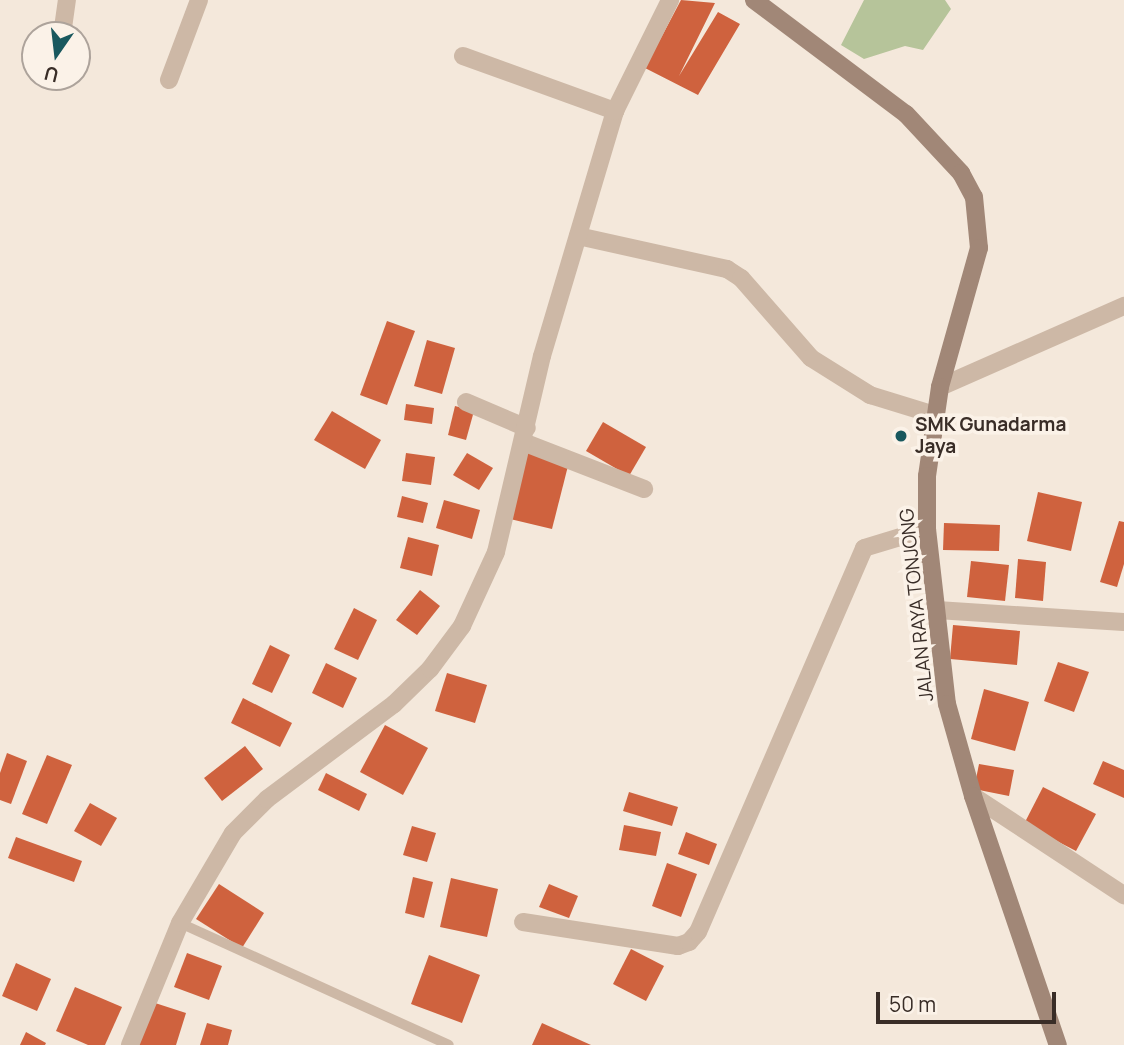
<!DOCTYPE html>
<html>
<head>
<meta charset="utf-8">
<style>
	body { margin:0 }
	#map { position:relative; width:1124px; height:1045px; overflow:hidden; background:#f4e8db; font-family:Manrope,sans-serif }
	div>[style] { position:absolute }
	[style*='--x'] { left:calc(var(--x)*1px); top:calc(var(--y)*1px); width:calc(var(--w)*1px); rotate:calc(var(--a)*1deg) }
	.green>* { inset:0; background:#b6c49a }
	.building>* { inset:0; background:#cf623e }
	.service>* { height:10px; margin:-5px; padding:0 5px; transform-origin:5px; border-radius:5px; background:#cdb8a6 }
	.minor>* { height:18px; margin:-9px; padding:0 9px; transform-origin:9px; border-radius:9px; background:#cdb8a6 }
	.secondary>* { height:18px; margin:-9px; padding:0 9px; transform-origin:9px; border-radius:9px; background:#a18777 }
	.dots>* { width:19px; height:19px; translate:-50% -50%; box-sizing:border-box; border:4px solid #fbf2e8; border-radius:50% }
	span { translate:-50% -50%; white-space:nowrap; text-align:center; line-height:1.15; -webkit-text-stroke:7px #fbf2e8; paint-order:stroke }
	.poi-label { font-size:19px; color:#392d27; font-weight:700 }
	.left { translate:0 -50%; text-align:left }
	.street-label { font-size:19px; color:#392d27 }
	.north { position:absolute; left:21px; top:21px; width:70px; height:70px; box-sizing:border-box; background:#fbf2e8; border:2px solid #ada39b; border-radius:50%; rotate:194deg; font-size:19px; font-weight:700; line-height:28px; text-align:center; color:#392d27 }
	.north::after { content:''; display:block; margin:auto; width:24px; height:32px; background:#19585e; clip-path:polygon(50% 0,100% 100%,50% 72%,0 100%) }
	.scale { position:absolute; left:876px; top:992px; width:180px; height:32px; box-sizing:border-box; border:4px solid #392d27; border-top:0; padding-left:9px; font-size:21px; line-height:24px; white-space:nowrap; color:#392d27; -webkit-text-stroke:5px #fbf2e8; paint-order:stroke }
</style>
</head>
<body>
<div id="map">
	<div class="green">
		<div style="clip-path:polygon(864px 0,945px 0,951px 9px,923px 50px,905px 46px,864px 59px,841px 45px)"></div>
	</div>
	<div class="building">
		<div style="clip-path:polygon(681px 0,715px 3px,679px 76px,718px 12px,740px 24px,698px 95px,645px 68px)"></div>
		<div style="clip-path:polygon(387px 321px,415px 331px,387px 405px,360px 395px)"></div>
		<div style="clip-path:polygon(427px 340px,455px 348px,442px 394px,414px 386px)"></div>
		<div style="clip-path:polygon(406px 404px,434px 408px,432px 424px,404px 420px)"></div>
		<div style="clip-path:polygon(455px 406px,474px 411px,466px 440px,448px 435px)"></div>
		<div style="clip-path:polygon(332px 411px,381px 440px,365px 469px,314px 440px)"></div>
		<div style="clip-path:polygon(603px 422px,646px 447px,629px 476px,586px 451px)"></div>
		<div style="clip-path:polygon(523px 451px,569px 462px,552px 529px,506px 518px)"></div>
		<div style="clip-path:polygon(406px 453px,435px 457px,431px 485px,402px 481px)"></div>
		<div style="clip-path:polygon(467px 453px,493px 468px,479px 490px,453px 475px)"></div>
		<div style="clip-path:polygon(1038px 492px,1082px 502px,1071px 551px,1027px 541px)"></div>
		<div style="clip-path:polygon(402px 496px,428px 503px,423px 523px,397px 517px)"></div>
		<div style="clip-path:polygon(444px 500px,480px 510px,472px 539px,436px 528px)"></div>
		<div style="clip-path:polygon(1119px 521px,1124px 522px,1124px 564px,1117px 587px,1100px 582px)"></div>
		<div style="clip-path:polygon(944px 523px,1000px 525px,999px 551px,943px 550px)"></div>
		<div style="clip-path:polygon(408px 537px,439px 545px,432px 576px,400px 568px)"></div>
		<div style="clip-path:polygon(1018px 559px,1046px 562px,1043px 601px,1015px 598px)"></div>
		<div style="clip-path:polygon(971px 561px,1009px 565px,1005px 601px,967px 597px)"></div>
		<div style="clip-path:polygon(420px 590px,440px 606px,417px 635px,396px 620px)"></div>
		<div style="clip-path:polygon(354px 608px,377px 620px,358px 660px,334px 649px)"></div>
		<div style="clip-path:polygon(953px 625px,1020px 631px,1017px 665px,950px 659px)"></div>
		<div style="clip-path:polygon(270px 645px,290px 655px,272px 693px,252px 684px)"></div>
		<div style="clip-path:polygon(1058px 662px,1089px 672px,1074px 712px,1044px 701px)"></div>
		<div style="clip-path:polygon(326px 663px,357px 678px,343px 708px,312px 693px)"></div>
		<div style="clip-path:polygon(447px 673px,487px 685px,475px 723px,435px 711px)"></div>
		<div style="clip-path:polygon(984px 689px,1029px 702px,1015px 751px,971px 739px)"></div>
		<div style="clip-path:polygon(243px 698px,292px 723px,280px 747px,231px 723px)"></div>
		<div style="clip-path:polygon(385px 725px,428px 748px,403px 795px,360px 772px)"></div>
		<div style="clip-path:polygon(245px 746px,263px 769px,222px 801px,204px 778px)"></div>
		<div style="clip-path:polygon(7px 753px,27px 761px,11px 804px,0 800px,0 773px)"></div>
		<div style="clip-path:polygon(47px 755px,72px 765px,47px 824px,22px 814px)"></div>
		<div style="clip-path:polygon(1103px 761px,1124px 770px,1124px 798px,1093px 784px)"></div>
		<div style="clip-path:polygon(979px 764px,1014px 770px,1009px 796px,974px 789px)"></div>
		<div style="clip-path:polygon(326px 773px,367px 794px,359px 811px,318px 790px)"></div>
		<div style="clip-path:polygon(1043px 787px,1096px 814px,1076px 851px,1024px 824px)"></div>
		<div style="clip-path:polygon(629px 792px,678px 807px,672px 826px,623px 811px)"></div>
		<div style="clip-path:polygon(90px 803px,117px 818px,101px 846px,74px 831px)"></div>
		<div style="clip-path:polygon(624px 825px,661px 832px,656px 856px,619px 850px)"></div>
		<div style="clip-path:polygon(412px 826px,436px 833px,427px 862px,403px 855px)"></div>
		<div style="clip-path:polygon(686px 832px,717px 844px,709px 865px,678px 854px)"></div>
		<div style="clip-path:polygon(16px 837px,82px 861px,74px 882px,8px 858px)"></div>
		<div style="clip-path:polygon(667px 863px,697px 874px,681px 917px,652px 906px)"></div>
		<div style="clip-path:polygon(413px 877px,433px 882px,424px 918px,405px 913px)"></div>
		<div style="clip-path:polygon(451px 878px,498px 889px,487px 937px,440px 927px)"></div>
		<div style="clip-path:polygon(219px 884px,264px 913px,242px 948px,196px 919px)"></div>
		<div style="clip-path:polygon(549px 884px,578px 896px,569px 918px,539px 907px)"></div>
		<div style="clip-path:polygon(631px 949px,664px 966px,646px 1001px,613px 984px)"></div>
		<div style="clip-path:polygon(187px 953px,222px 966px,209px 1000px,174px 987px)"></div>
		<div style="clip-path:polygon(429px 955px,480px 975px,462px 1023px,411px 1004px)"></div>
		<div style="clip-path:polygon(16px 963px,51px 979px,37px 1011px,2px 996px)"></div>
		<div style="clip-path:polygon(75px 987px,122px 1007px,105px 1045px,88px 1045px,56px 1031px)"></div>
		<div style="clip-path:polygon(152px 1002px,186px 1013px,176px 1045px,139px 1045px)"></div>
		<div style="clip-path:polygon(207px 1023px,232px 1030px,228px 1045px,200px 1045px)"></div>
		<div style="clip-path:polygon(542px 1023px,591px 1045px,532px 1045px)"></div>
		<div style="clip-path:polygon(26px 1032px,46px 1043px,45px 1045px,20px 1045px)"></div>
	</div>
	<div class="service">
		<div style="--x:180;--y:923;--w:295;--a:24.4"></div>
	</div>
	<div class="minor">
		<div style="--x:62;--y:35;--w:35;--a:-82"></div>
		<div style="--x:463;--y:56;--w:162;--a:19.9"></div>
		<div style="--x:55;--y:79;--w:2;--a:-63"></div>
		<div style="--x:169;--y:80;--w:85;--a:-69.4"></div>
		<div style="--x:578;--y:236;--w:153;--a:12.5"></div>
		<div style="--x:727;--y:269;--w:17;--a:33"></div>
		<div style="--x:741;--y:278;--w:106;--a:48.8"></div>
		<div style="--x:811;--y:358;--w:70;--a:32.1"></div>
		<div style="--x:870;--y:395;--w:68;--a:17.1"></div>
		<div style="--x:940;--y:387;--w:201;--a:-23.8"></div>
		<div style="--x:466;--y:402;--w:66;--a:23.1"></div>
		<div style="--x:523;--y:442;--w:130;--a:21.2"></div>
		<div style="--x:937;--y:610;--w:187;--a:3.7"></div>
		<div style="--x:973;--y:796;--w:181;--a:33.3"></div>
		<div style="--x:523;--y:922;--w:157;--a:8.8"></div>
		<div style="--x:678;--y:946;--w:12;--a:-20"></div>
		<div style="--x:689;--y:942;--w:13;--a:-48"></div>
		<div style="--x:698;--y:932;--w:418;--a:-66.6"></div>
		<div style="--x:864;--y:548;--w:66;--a:-16.8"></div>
		<div style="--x:130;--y:1045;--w:132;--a:-67.7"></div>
		<div style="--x:180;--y:923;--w:104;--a:-59.5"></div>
		<div style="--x:233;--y:833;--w:48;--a:-45"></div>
		<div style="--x:267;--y:799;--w:159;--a:-36.8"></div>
		<div style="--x:394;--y:704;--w:50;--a:-44.2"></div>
		<div style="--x:430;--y:669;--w:54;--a:-53.3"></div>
		<div style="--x:462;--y:626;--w:81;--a:-65.3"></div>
		<div style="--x:496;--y:552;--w:201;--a:-76.8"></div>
		<div style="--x:542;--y:356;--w:256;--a:-73.4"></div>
		<div style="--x:615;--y:111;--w:124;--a:-63.6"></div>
	</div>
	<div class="secondary">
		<div style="--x:754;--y:0;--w:190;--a:36.9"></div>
		<div style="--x:906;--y:114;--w:81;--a:47"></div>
		<div style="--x:961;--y:173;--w:27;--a:62"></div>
		<div style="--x:974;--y:197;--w:51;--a:84.4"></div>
		<div style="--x:979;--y:248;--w:144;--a:105.7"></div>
		<div style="--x:940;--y:387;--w:90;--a:98.3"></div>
		<div style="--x:927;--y:476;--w:53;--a:90"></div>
		<div style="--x:927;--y:529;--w:176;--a:83.5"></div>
		<div style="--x:947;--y:704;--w:96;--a:74.2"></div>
		<div style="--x:973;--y:796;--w:263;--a:71.2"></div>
	</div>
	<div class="dots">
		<div style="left:901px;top:436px;background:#19585e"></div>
	</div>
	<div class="poi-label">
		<span class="left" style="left:915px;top:436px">SMK Gunadarma<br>Jaya</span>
	</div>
	<div class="street-label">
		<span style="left:917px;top:605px;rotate:-96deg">JALAN RAYA TONJONG</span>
	</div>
	<div class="north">U</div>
	<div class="scale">50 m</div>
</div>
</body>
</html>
